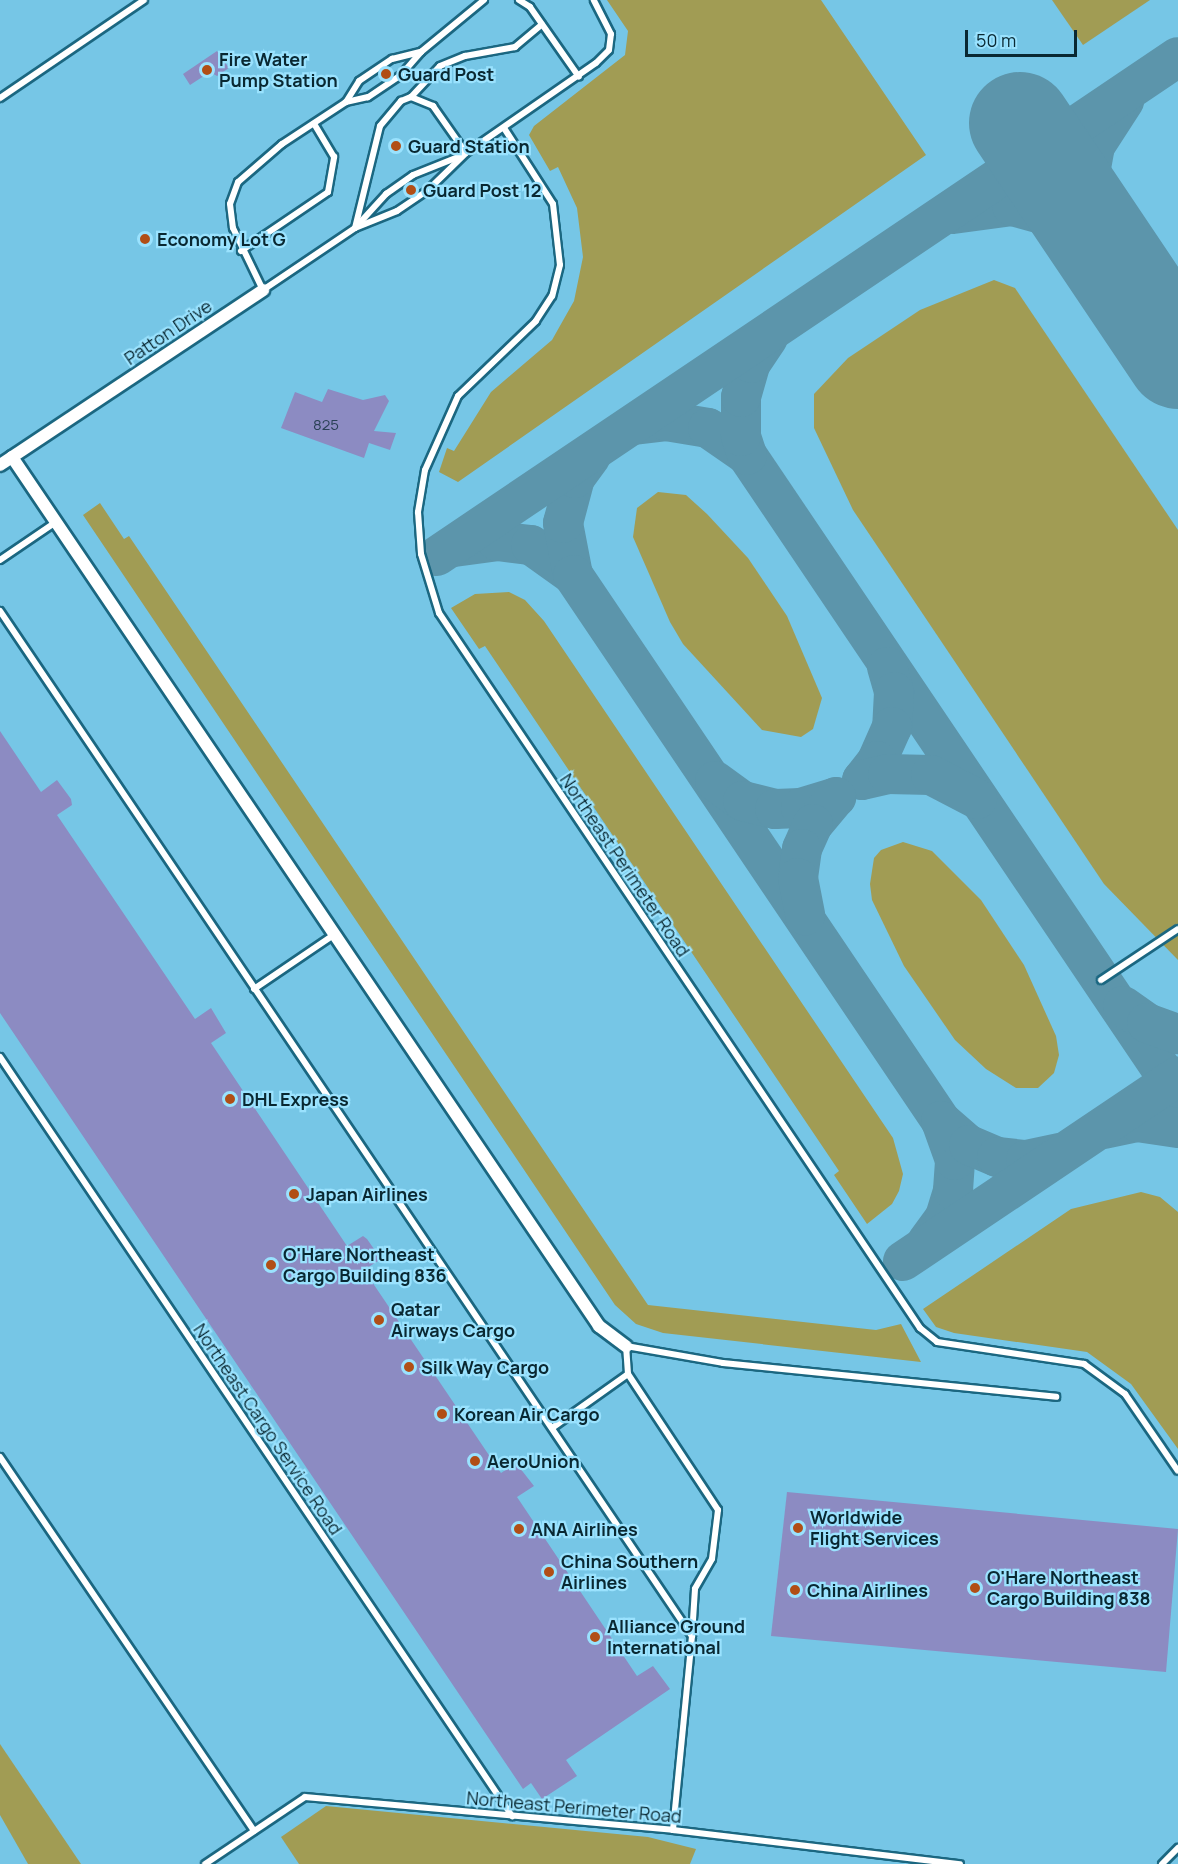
<!DOCTYPE html>
<html>
<head>
<meta charset="utf-8">
<style>
	body { margin:0 }
	#map { position:relative; width:1178px; height:1864px; overflow:hidden; background:#8dd4f1; font-family:Manrope,sans-serif }
	div>[style] { position:absolute }
	[style*='--x'] { left:calc(var(--x)*1px); top:calc(var(--y)*1px); width:calc(var(--w)*1px); rotate:calc(var(--a)*1deg) }
	.built>* { inset:0; background:#76c6e6 }
	.green>* { inset:0; background:#a19c54 }
	.taxiway>* { height:40px; margin:-20px; padding:0 20px; transform-origin:20px; border-radius:20px; background:#5c95ab }
	.runway>* { height:102px; margin:-51px; padding:0 51px; transform-origin:51px; border-radius:51px; background:#5c95ab }
	.building>* { inset:0; background:#8c8bc2 }
	.roads { filter:drop-shadow(2px 0 #1b6781) drop-shadow(-2px 0 #1b6781) drop-shadow(0 2px #1b6781) drop-shadow(0 -2px #1b6781) }
	.lane>* { height:6px; margin:-3px; padding:0 3px; transform-origin:3px; border-radius:3px; background:#fff }
	.street>* { height:12px; margin:-6px; padding:0 6px; transform-origin:6px; border-radius:6px; background:#fff }
	.dots>* { width:16px; height:16px; translate:-50% -50%; box-sizing:border-box; border:3px solid #9ae2fe; border-radius:50% }
	span { translate:-50% -50%; white-space:nowrap; text-align:center; line-height:1.15; -webkit-text-stroke:4.5px #9ae2fe; paint-order:stroke }
	.number-label { font-size:15px; color:#2a4156 }
	.number-label span { -webkit-text-stroke-width:0 }
	.poi-label { font-size:18px; color:#092832; font-weight:700 }
	.left { translate:0 -50%; text-align:left }
	.street-label { font-size:18px; color:#092832 }
	.scale { position:absolute; left:965px; top:30px; width:112px; height:27px; box-sizing:border-box; border:3px solid #092832; border-top:0; padding-left:8px; font-size:18px; line-height:21px; white-space:nowrap; color:#092832; -webkit-text-stroke:4px #9ae2fe; paint-order:stroke }
</style>
</head>
<body>
<div id="map">
	<div class="built">
		<div style="clip-path:polygon(0 0,1178px 0,1178px 1864px,0 1864px)"></div>
	</div>
	<div class="green">
		<div style="clip-path:polygon(607px 0,821px 0,926px 155px,458px 482px,439px 472px,447px 448px,454px 451px,491px 392px,552px 340px,574px 301px,583px 257px,577px 208px,558px 167px,550px 171px,529px 135px,534px 126px,625px 55px,628px 31px)"></div>
		<div style="clip-path:polygon(1052px 0,1150px 0,1083px 45px)"></div>
		<div style="clip-path:polygon(994px 280px,1015px 288px,1178px 530px,1178px 960px,1104px 884px,853px 510px,814px 428px,814px 394px,848px 358px,920px 310px)"></div>
		<div style="clip-path:polygon(658px 492px,686px 495px,707px 514px,748px 558px,787px 616px,822px 698px,813px 729px,801px 737px,762px 730px,683px 644px,670px 622px,633px 537px,637px 508px)"></div>
		<div style="clip-path:polygon(100px 503px,124px 539px,129px 536px,648px 1305px,876px 1330px,901px 1324px,921px 1362px,663px 1333px,636px 1324px,615px 1305px,83px 515px)"></div>
		<div style="clip-path:polygon(509px 592px,525px 600px,544px 621px,893px 1138px,903px 1174px,899px 1191px,892px 1204px,867px 1224px,834px 1175px,839px 1171px,485px 646px,479px 649px,451px 608px,475px 594px)"></div>
		<div style="clip-path:polygon(903px 842px,932px 851px,981px 900px,1024px 965px,1056px 1036px,1059px 1055px,1054px 1073px,1038px 1088px,1016px 1088px,986px 1069px,955px 1040px,904px 966px,872px 900px,870px 884px,874px 858px,881px 850px)"></div>
		<div style="clip-path:polygon(1141px 1192px,1160px 1197px,1178px 1212px,1178px 1449px,1131px 1384px,1087px 1352px,954px 1333px,936px 1327px,923px 1309px,1071px 1209px)"></div>
		<div style="clip-path:polygon(0 1744px,81px 1864px,28px 1864px,0 1815px)"></div>
		<div style="clip-path:polygon(326px 1806px,648px 1837px,696px 1849px,690px 1864px,299px 1864px,281px 1837px)"></div>
	</div>
	<div class="taxiway">
		<div style="--x:953;--y:214;--w:60;--a:-7.7"></div>
		<div style="--x:1012;--y:206;--w:50;--a:15.2"></div>
		<div style="--x:1060;--y:219;--w:47;--a:31"></div>
		<div style="--x:1100;--y:243;--w:55;--a:-103.8"></div>
		<div style="--x:1087;--y:190;--w:45;--a:-79.7"></div>
		<div style="--x:1095;--y:146;--w:54;--a:-57.2"></div>
		<div style="--x:634;--y:425;--w:32;--a:-7"></div>
		<div style="--x:666;--y:421;--w:43;--a:9.5"></div>
		<div style="--x:708;--y:428;--w:47;--a:34.7"></div>
		<div style="--x:747;--y:455;--w:771;--a:56"></div>
		<div style="--x:747;--y:455;--w:20;--a:-108"></div>
		<div style="--x:741;--y:436;--w:39;--a:-90"></div>
		<div style="--x:741;--y:397;--w:35;--a:-74"></div>
		<div style="--x:751;--y:363;--w:30;--a:-56"></div>
		<div style="--x:454;--y:547;--w:43;--a:-7.9"></div>
		<div style="--x:497;--y:541;--w:34;--a:7"></div>
		<div style="--x:531;--y:545;--w:52;--a:35.5"></div>
		<div style="--x:573;--y:575;--w:53;--a:-100.9"></div>
		<div style="--x:563;--y:523;--w:47;--a:-75.1"></div>
		<div style="--x:575;--y:478;--w:27;--a:-54"></div>
		<div style="--x:437;--y:556;--w:893;--a:-33.96"></div>
		<div style="--x:573;--y:575;--w:658;--a:56.02"></div>
		<div style="--x:887;--y:667;--w:26;--a:74"></div>
		<div style="--x:894;--y:692;--w:35;--a:93"></div>
		<div style="--x:892;--y:727;--w:37;--a:114"></div>
		<div style="--x:877;--y:761;--w:24;--a:128"></div>
		<div style="--x:862;--y:780;--w:27;--a:-13"></div>
		<div style="--x:888;--y:774;--w:43;--a:1.3"></div>
		<div style="--x:931;--y:775;--w:52;--a:27.6"></div>
		<div style="--x:715;--y:781;--w:34;--a:36"></div>
		<div style="--x:743;--y:801;--w:33;--a:14"></div>
		<div style="--x:775;--y:809;--w:26;--a:-2"></div>
		<div style="--x:801;--y:808;--w:37;--a:-17"></div>
		<div style="--x:836;--y:797;--w:35;--a:130"></div>
		<div style="--x:813;--y:824;--w:27;--a:114"></div>
		<div style="--x:802;--y:849;--w:29;--a:98"></div>
		<div style="--x:798;--y:878;--w:38;--a:79"></div>
		<div style="--x:1123;--y:1006;--w:29;--a:35"></div>
		<div style="--x:1147;--y:1023;--w:33;--a:20"></div>
		<div style="--x:1104;--y:1129;--w:34;--a:-12"></div>
		<div style="--x:1137;--y:1122;--w:41;--a:8.3"></div>
		<div style="--x:927;--y:1242;--w:31;--a:-54"></div>
		<div style="--x:945;--y:1217;--w:28;--a:-73"></div>
		<div style="--x:953;--y:1190;--w:30;--a:-86"></div>
		<div style="--x:955;--y:1160;--w:41;--a:-109.7"></div>
		<div style="--x:941;--y:1121;--w:37;--a:41"></div>
		<div style="--x:969;--y:1145;--w:30;--a:23"></div>
		<div style="--x:997;--y:1157;--w:29;--a:6"></div>
		<div style="--x:1026;--y:1160;--w:35;--a:-12"></div>
		<div style="--x:903;--y:1261;--w:331;--a:-33.9"></div>
	</div>
	<div class="runway">
		<div style="--x:1020;--y:123;--w:283;--a:56.1"></div>
	</div>
	<div class="building">
		<div style="clip-path:polygon(217px 51px,229px 68px,217px 76px,210px 72px,190px 85px,183px 74px)"></div>
		<div style="clip-path:polygon(328px 389px,363px 400px,385px 395px,389px 401px,374px 431px,396px 433px,390px 450px,369px 443px,364px 458px,281px 428px,295px 392px,322px 402px)"></div>
		<div style="clip-path:polygon(0 731px,41px 792px,57px 780px,71px 799px,72px 805px,57px 815px,195px 1019px,211px 1008px,226px 1033px,211px 1043px,347px 1246px,363px 1236px,367px 1239px,381px 1259px,364px 1270px,501px 1473px,516px 1463px,534px 1486px,517px 1497px,637px 1676px,653px 1666px,670px 1689px,566px 1760px,577px 1776px,542px 1799px,531px 1783px,523px 1789px,0 1013px)"></div>
		<div style="clip-path:polygon(787px 1492px,1178px 1529px,1166px 1672px,771px 1636px)"></div>
	</div>
	<div class="roads">
		<div class="lane">
			<div style="--x:484;--y:0;--w:82;--a:140.5"></div>
			<div style="--x:421;--y:52;--w:30;--a:131"></div>
			<div style="--x:401;--y:75;--w:40;--a:146"></div>
			<div style="--x:368;--y:97;--w:23;--a:167"></div>
			<div style="--x:346;--y:102;--w:77;--a:146.7"></div>
			<div style="--x:282;--y:144;--w:58;--a:139.2"></div>
			<div style="--x:238;--y:182;--w:23;--a:110"></div>
			<div style="--x:230;--y:204;--w:24;--a:83"></div>
			<div style="--x:233;--y:228;--w:69;--a:64.2"></div>
			<div style="--x:263;--y:290;--w:111;--a:-34"></div>
			<div style="--x:355;--y:228;--w:45;--a:-22"></div>
			<div style="--x:397;--y:211;--w:36;--a:-34"></div>
			<div style="--x:427;--y:191;--w:54;--a:-44.3"></div>
			<div style="--x:466;--y:153;--w:158;--a:-34.7"></div>
			<div style="--x:596;--y:63;--w:18;--a:-45"></div>
			<div style="--x:609;--y:50;--w:16;--a:-83"></div>
			<div style="--x:611;--y:34;--w:38;--a:-117"></div>
			<div style="--x:519;--y:0;--w:13;--a:32"></div>
			<div style="--x:530;--y:7;--w:85;--a:55"></div>
			<div style="--x:411;--y:97;--w:42;--a:-46.9"></div>
			<div style="--x:440;--y:66;--w:27;--a:-22"></div>
			<div style="--x:465;--y:56;--w:51;--a:-10.2"></div>
			<div style="--x:515;--y:47;--w:35;--a:-40"></div>
			<div style="--x:0;--y:98;--w:174;--a:-34.2"></div>
			<div style="--x:346;--y:102;--w:25;--a:-58"></div>
			<div style="--x:359;--y:81;--w:40;--a:-34"></div>
			<div style="--x:392;--y:59;--w:30;--a:-14"></div>
			<div style="--x:504;--y:128;--w:90;--a:57.2"></div>
			<div style="--x:553;--y:204;--w:61;--a:83.5"></div>
			<div style="--x:560;--y:265;--w:32;--a:104"></div>
			<div style="--x:552;--y:296;--w:30;--a:123"></div>
			<div style="--x:536;--y:321;--w:108;--a:136.1"></div>
			<div style="--x:458;--y:396;--w:81;--a:114"></div>
			<div style="--x:425;--y:470;--w:43;--a:99.5"></div>
			<div style="--x:418;--y:512;--w:42;--a:85.9"></div>
			<div style="--x:421;--y:554;--w:62;--a:73"></div>
			<div style="--x:439;--y:613;--w:862;--a:56.07"></div>
			<div style="--x:920;--y:1328;--w:22;--a:39"></div>
			<div style="--x:937;--y:1342;--w:149;--a:8.5"></div>
			<div style="--x:1084;--y:1364;--w:51;--a:36.2"></div>
			<div style="--x:1125;--y:1394;--w:93;--a:55.5"></div>
			<div style="--x:356;--y:227;--w:45;--a:-47.7"></div>
			<div style="--x:386;--y:194;--w:33;--a:-35"></div>
			<div style="--x:413;--y:175;--w:54;--a:-21.8"></div>
			<div style="--x:355;--y:228;--w:105;--a:-76.2"></div>
			<div style="--x:380;--y:126;--w:33;--a:-50"></div>
			<div style="--x:401;--y:101;--w:11;--a:-22"></div>
			<div style="--x:411;--y:97;--w:24;--a:22"></div>
			<div style="--x:433;--y:106;--w:57;--a:54.9"></div>
			<div style="--x:241;--y:251;--w:105;--a:-34.1"></div>
			<div style="--x:328;--y:192;--w:36;--a:-80"></div>
			<div style="--x:334;--y:157;--w:39;--a:-121"></div>
			<div style="--x:0;--y:560;--w:68;--a:-34.2"></div>
			<div style="--x:0;--y:611;--w:1237;--a:55.98"></div>
			<div style="--x:692;--y:1636;--w:195;--a:95.6"></div>
			<div style="--x:1101;--y:980;--w:92;--a:-33.5"></div>
			<div style="--x:254;--y:989;--w:98;--a:-34.2"></div>
			<div style="--x:0;--y:1057;--w:916;--a:56"></div>
			<div style="--x:628;--y:1374;--w:28;--a:-94"></div>
			<div style="--x:626;--y:1346;--w:98;--a:9.9"></div>
			<div style="--x:723;--y:1363;--w:335;--a:5.8"></div>
			<div style="--x:552;--y:1428;--w:93;--a:-35.4"></div>
			<div style="--x:628;--y:1374;--w:163;--a:56.5"></div>
			<div style="--x:718;--y:1510;--w:49;--a:97"></div>
			<div style="--x:712;--y:1559;--w:34;--a:120"></div>
			<div style="--x:695;--y:1589;--w:46;--a:93.7"></div>
			<div style="--x:0;--y:1457;--w:452;--a:55.8"></div>
			<div style="--x:205;--y:1864;--w:120;--a:-33.8"></div>
			<div style="--x:305;--y:1797;--w:369;--a:5.1"></div>
			<div style="--x:673;--y:1830;--w:289;--a:6.8"></div>
			<div style="--x:1162;--y:1864;--w:23;--a:-45"></div>
		</div>
		<div class="street">
			<div style="--x:12;--y:457;--w:1049;--a:55.96"></div>
			<div style="--x:599;--y:1326;--w:34;--a:37"></div>
			<div style="--x:0;--y:465;--w:316;--a:-33.6"></div>
		</div>
	</div>
	<div class="dots">
		<div style="left:207px;top:70px;background:#b14e16"></div>
		<div style="left:386px;top:74px;background:#b14e16"></div>
		<div style="left:396px;top:146px;background:#b14e16"></div>
		<div style="left:411px;top:190px;background:#b14e16"></div>
		<div style="left:145px;top:239px;background:#b14e16"></div>
		<div style="left:230px;top:1099px;background:#b14e16"></div>
		<div style="left:294px;top:1194px;background:#b14e16"></div>
		<div style="left:271px;top:1265px;background:#b14e16"></div>
		<div style="left:379px;top:1320px;background:#b14e16"></div>
		<div style="left:409px;top:1367px;background:#b14e16"></div>
		<div style="left:442px;top:1414px;background:#b14e16"></div>
		<div style="left:475px;top:1461px;background:#b14e16"></div>
		<div style="left:798px;top:1528px;background:#b14e16"></div>
		<div style="left:519px;top:1529px;background:#b14e16"></div>
		<div style="left:549px;top:1572px;background:#b14e16"></div>
		<div style="left:975px;top:1588px;background:#b14e16"></div>
		<div style="left:795px;top:1590px;background:#b14e16"></div>
		<div style="left:595px;top:1637px;background:#b14e16"></div>
	</div>
	<div class="number-label">
		<span style="left:326px;top:425px">825</span>
	</div>
	<div class="poi-label">
		<span class="left" style="left:219px;top:70px">Fire Water<br>Pump Station</span>
		<span class="left" style="left:398px;top:74px">Guard Post</span>
		<span class="left" style="left:408px;top:146px">Guard Station</span>
		<span class="left" style="left:423px;top:190px">Guard Post 12</span>
		<span class="left" style="left:157px;top:239px">Economy Lot G</span>
		<span class="left" style="left:242px;top:1099px">DHL Express</span>
		<span class="left" style="left:306px;top:1194px">Japan Airlines</span>
		<span class="left" style="left:283px;top:1265px">O'Hare Northeast<br>Cargo Building 836</span>
		<span class="left" style="left:391px;top:1320px">Qatar<br>Airways Cargo</span>
		<span class="left" style="left:421px;top:1367px">Silk Way Cargo</span>
		<span class="left" style="left:454px;top:1414px">Korean Air Cargo</span>
		<span class="left" style="left:487px;top:1461px">AeroUnion</span>
		<span class="left" style="left:810px;top:1528px">Worldwide<br>Flight Services</span>
		<span class="left" style="left:531px;top:1529px">ANA Airlines</span>
		<span class="left" style="left:561px;top:1572px">China Southern<br>Airlines</span>
		<span class="left" style="left:987px;top:1588px">O'Hare Northeast<br>Cargo Building 838</span>
		<span class="left" style="left:807px;top:1590px">China Airlines</span>
		<span class="left" style="left:607px;top:1637px">Alliance Ground<br>International</span>
	</div>
	<div class="street-label">
		<span style="left:168px;top:332px;rotate:-34deg">Patton Drive</span>
		<span style="left:625px;top:865px;rotate:56deg">Northeast Perimeter Road</span>
		<span style="left:268px;top:1429px;rotate:56deg">Northeast Cargo Service Road</span>
		<span style="left:574px;top:1807px;rotate:5deg">Northeast Perimeter Road</span>
	</div>
	<div class="scale">50 m</div>
</div>
</body>
</html>
